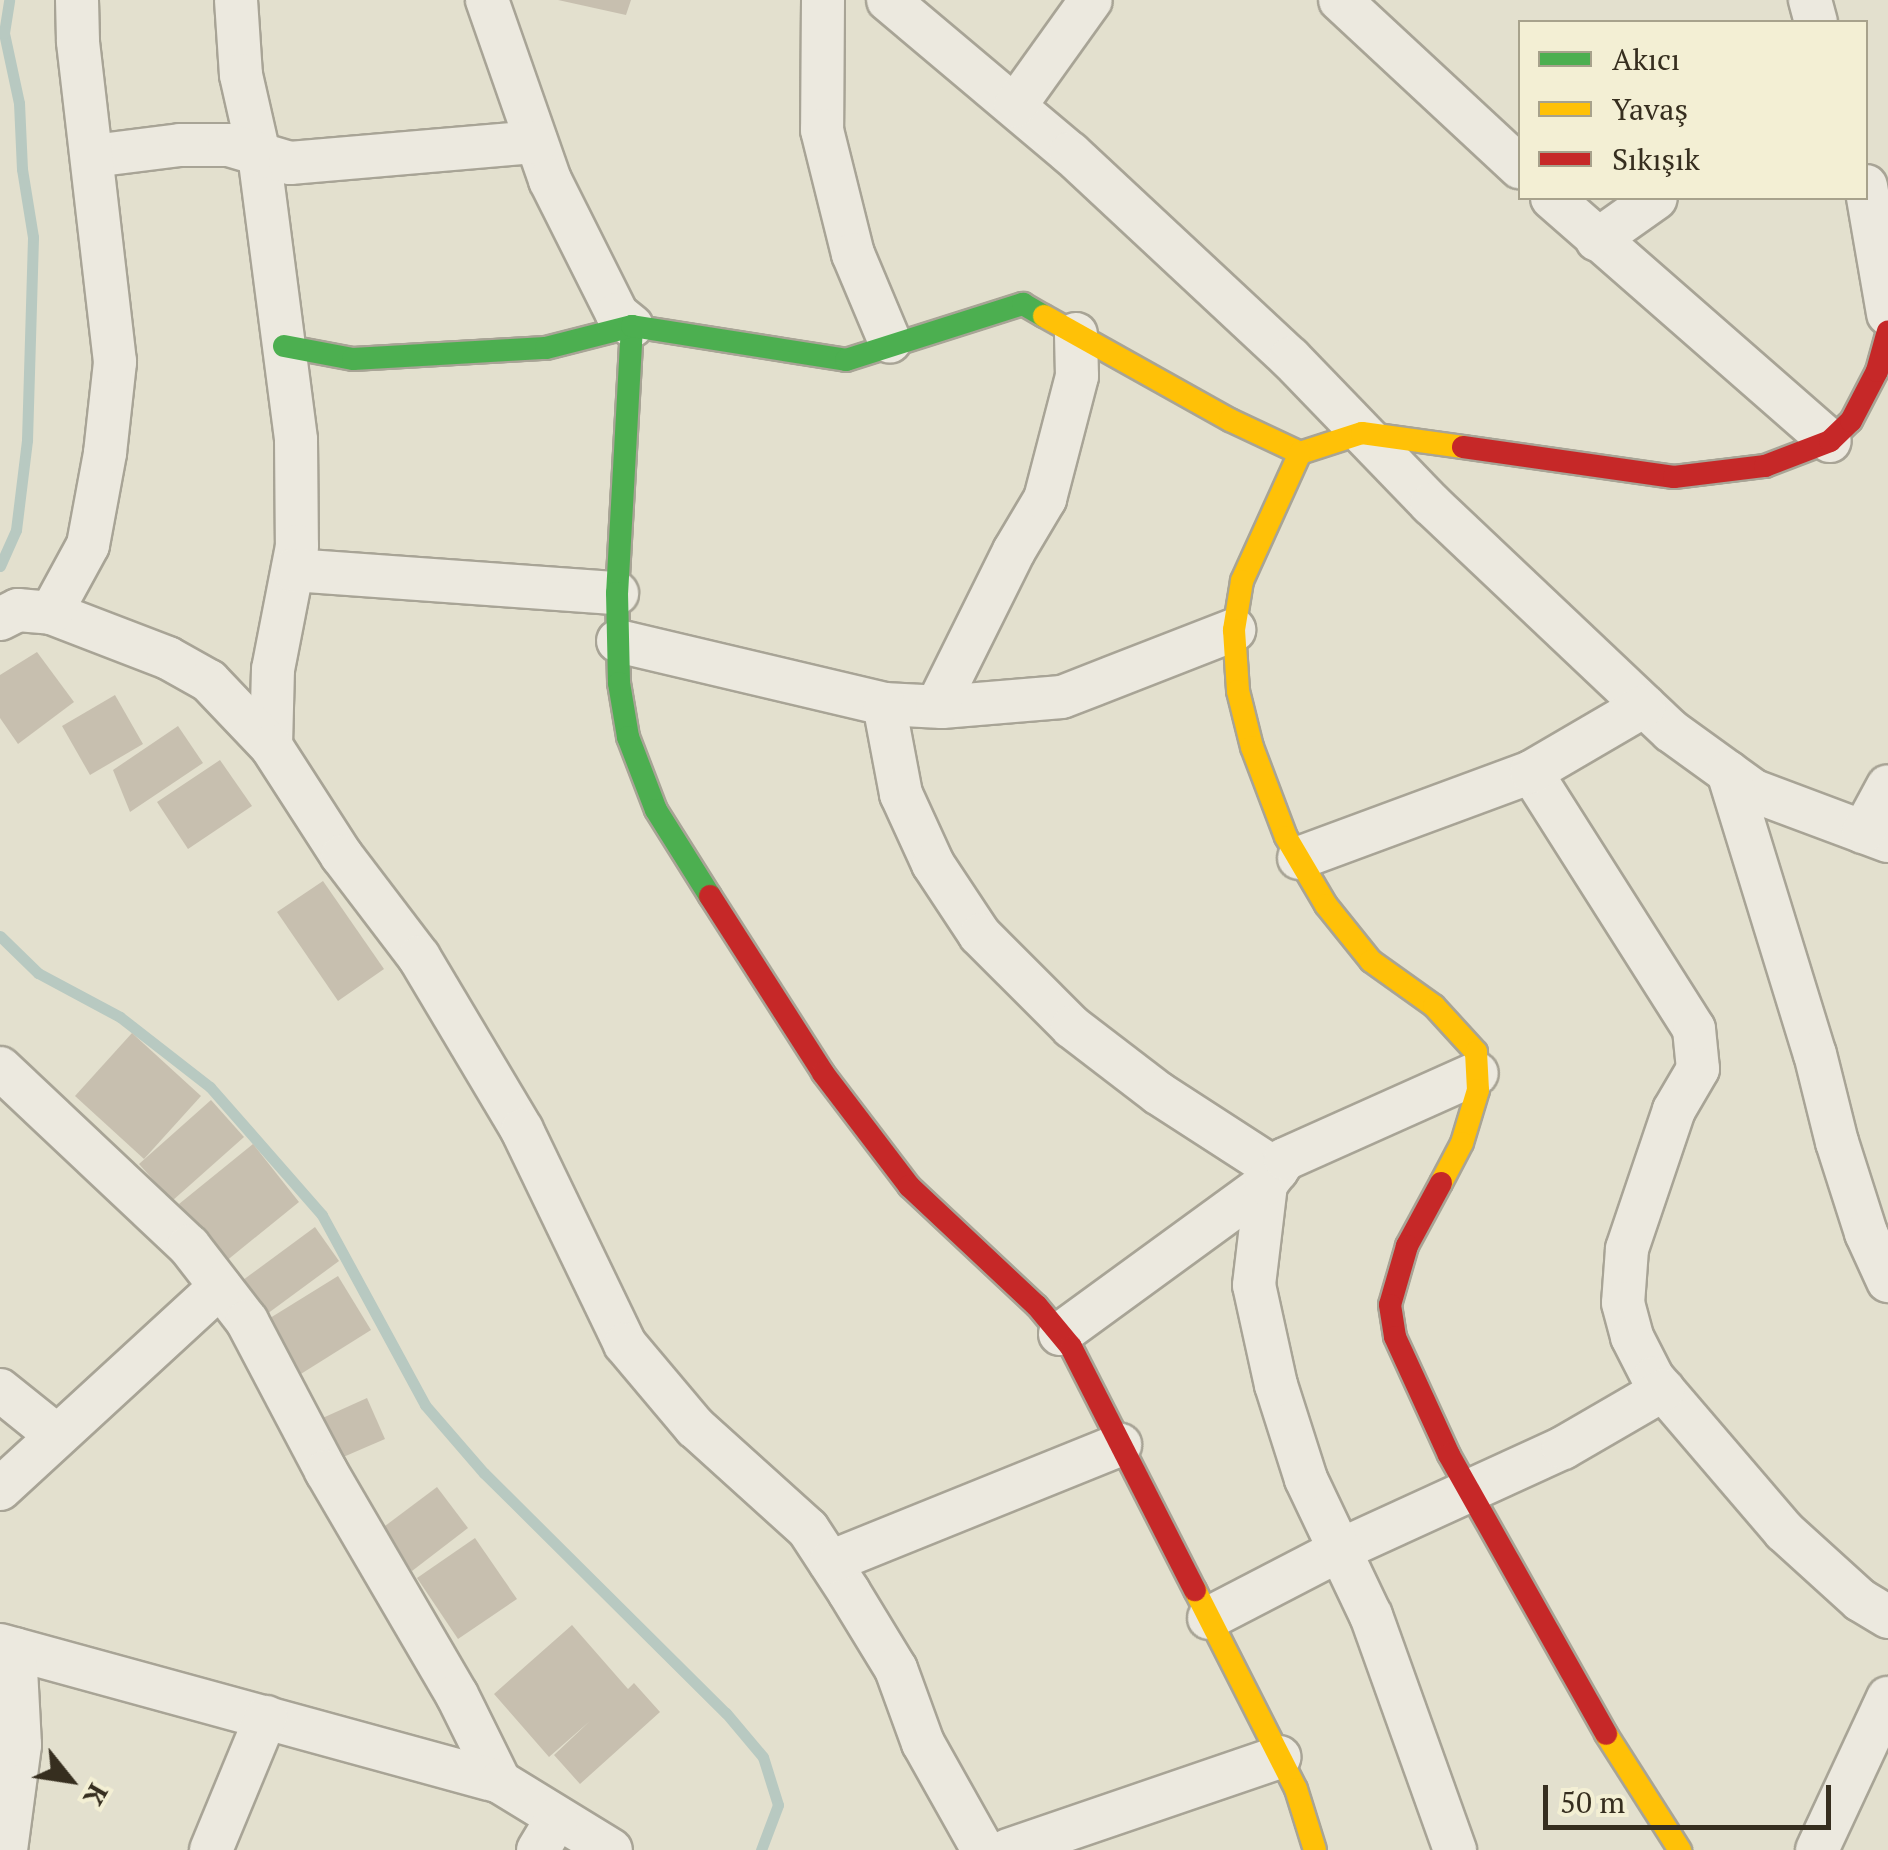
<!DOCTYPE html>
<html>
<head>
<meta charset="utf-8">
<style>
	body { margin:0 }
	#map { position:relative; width:1888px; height:1850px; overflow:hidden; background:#e3e0ce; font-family:"PT Serif",serif }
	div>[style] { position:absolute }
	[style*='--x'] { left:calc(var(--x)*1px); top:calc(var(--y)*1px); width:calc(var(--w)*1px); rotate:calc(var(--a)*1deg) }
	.stream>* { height:11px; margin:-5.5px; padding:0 5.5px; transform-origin:5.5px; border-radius:5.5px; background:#b8c9c1 }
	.building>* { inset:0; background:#c7bfaf }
	.roads { filter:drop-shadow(2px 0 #a8a496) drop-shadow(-2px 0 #a8a496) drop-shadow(0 2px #a8a496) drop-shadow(0 -2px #a8a496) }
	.street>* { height:42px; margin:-21px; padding:0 21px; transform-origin:21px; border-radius:21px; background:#ece9df }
	.fast>* { height:22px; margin:-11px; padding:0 11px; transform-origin:11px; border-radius:11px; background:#4caf50 }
	.slow>* { height:22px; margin:-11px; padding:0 11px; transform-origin:11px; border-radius:11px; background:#ffc107 }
	.jam>* { height:22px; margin:-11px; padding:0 11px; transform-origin:11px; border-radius:11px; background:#c62828 }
	span { translate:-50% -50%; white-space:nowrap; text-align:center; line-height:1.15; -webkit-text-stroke:10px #f3efd4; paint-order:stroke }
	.legend { position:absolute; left:1518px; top:20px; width:350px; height:180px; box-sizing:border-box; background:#f3efd4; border:2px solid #a7a28c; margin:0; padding:12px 18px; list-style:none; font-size:30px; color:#362e1f }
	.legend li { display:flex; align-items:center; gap:20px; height:50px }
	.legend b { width:50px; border:2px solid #a7a28c }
	.north { position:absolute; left:20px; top:1730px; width:100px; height:100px; -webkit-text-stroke:8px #f3efd4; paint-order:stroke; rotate:120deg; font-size:28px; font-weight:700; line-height:40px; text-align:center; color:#362e1f }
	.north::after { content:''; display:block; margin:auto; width:35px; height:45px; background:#362e1f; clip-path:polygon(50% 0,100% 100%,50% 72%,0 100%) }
	.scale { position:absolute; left:1543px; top:1785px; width:288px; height:45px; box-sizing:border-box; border:5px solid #362e1f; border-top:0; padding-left:12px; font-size:30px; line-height:35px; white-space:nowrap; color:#362e1f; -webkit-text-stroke:8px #f3efd4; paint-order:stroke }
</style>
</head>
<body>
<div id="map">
	<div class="stream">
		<div style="--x:0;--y:566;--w:39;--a:-66"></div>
		<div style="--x:16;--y:530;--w:91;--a:-83"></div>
		<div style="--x:27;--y:440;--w:203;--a:-88.3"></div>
		<div style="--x:33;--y:237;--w:69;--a:-99.2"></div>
		<div style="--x:22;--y:169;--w:66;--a:-92.6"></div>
		<div style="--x:19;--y:103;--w:72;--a:-102.1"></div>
		<div style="--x:4;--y:33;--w:33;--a:-81"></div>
		<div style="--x:0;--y:936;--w:53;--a:44.2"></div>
		<div style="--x:38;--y:973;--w:93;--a:28.2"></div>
		<div style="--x:120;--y:1017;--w:114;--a:37.9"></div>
		<div style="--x:210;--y:1087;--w:170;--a:48.8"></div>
		<div style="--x:322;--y:1215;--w:216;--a:61.5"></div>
		<div style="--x:425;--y:1405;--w:90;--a:49.1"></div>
		<div style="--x:484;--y:1473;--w:341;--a:44.8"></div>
		<div style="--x:726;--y:1713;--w:57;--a:49.9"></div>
		<div style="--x:763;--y:1757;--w:50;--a:72.6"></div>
		<div style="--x:778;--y:1805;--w:48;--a:110.7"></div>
	</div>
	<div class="building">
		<div style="clip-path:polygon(558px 0,631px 0,626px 15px)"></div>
		<div style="clip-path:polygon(37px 652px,74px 702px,18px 744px,0 718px,0 675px)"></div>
		<div style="clip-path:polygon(115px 695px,143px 744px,90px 775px,62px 726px)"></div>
		<div style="clip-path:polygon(178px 726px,203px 763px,130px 812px,113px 770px)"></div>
		<div style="clip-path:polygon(220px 760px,252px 806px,188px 849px,157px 802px)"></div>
		<div style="clip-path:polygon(323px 881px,384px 969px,338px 1001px,277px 912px)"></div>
		<div style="clip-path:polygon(132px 1033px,201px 1096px,144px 1159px,75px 1096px)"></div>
		<div style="clip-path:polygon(211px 1100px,244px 1137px,172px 1201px,139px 1164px)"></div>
		<div style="clip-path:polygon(253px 1144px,299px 1202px,225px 1262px,179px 1204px)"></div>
		<div style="clip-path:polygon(315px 1227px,339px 1261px,267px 1314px,243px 1280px)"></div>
		<div style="clip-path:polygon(338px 1276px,371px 1330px,296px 1377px,262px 1323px)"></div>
		<div style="clip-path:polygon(367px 1398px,385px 1439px,334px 1461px,316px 1421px)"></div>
		<div style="clip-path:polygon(437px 1487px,468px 1528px,412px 1571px,381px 1529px)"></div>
		<div style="clip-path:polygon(475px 1538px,517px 1599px,458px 1639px,417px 1578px)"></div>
		<div style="clip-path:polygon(572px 1625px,628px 1689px,634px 1683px,660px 1712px,580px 1784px,554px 1755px,590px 1721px,549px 1757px,494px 1694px)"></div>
	</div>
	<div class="roads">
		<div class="street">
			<div style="--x:236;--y:0;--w:75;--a:86.2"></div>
			<div style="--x:241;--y:75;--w:81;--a:77.2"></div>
			<div style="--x:259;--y:154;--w:288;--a:82.6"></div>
			<div style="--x:296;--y:440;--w:106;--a:89.5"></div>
			<div style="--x:297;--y:546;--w:125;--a:101"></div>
			<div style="--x:273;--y:669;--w:77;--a:91.5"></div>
			<div style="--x:487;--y:0;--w:191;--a:70.7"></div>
			<div style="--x:550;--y:180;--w:150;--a:63.4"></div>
			<div style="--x:617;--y:314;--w:19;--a:39"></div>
			<div style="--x:823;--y:0;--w:130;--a:90.4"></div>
			<div style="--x:822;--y:130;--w:128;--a:76"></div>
			<div style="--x:853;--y:254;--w:95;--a:67.2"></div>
			<div style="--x:888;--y:0;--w:238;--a:40.1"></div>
			<div style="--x:1070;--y:153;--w:301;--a:43"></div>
			<div style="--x:1290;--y:358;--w:203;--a:46"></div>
			<div style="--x:1431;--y:504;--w:330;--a:43.4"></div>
			<div style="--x:1671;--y:731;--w:102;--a:35.9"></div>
			<div style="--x:1754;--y:791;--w:143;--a:20.5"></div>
			<div style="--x:1340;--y:0;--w:246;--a:42.9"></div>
			<div style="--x:1810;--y:0;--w:23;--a:75"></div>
			<div style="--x:1015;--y:106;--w:130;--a:-54.4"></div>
			<div style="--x:93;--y:156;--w:88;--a:-7.2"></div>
			<div style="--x:180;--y:145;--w:49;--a:0"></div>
			<div style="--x:229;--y:145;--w:64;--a:16.4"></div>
			<div style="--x:290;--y:163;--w:247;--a:-4.9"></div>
			<div style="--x:1866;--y:186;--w:130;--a:80.2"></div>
			<div style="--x:1552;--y:198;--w:369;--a:41.2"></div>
			<div style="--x:1597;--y:240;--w:72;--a:-35.4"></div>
			<div style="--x:293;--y:570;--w:325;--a:4.1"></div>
			<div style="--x:51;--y:613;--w:125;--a:21"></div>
			<div style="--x:168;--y:658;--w:47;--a:29.3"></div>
			<div style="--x:209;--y:681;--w:90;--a:46.4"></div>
			<div style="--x:271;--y:746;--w:131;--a:57.2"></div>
			<div style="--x:342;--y:856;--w:127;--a:52.7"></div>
			<div style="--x:419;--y:957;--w:201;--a:59.2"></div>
			<div style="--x:522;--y:1130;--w:237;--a:64.3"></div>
			<div style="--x:625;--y:1344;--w:109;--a:49.9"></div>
			<div style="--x:695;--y:1427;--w:152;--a:42.1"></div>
			<div style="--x:808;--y:1529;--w:75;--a:56.9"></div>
			<div style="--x:849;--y:1592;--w:90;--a:58.6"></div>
			<div style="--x:896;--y:1669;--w:79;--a:70"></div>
			<div style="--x:923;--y:1743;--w:123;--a:60.7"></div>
			<div style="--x:0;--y:619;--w:20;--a:-27"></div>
			<div style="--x:18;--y:610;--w:33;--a:5"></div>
			<div style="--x:51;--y:613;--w:77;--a:-61.4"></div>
			<div style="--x:88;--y:545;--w:94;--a:-79.5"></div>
			<div style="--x:105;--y:453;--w:92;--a:-83.7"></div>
			<div style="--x:115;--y:362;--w:323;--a:-96.6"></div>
			<div style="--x:78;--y:41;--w:41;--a:-91.4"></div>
			<div style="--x:618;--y:641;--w:273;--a:13.3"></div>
			<div style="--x:884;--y:704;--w:58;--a:3"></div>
			<div style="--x:942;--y:707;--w:120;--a:-4.8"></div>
			<div style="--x:1062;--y:697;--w:185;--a:-21.3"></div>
			<div style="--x:884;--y:704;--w:92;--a:79.3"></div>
			<div style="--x:901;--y:794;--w:77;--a:65.4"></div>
			<div style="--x:933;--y:864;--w:85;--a:56.5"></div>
			<div style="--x:980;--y:935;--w:130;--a:45"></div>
			<div style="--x:1072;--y:1027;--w:108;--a:37.5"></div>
			<div style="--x:1158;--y:1093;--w:142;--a:32.9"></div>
			<div style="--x:937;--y:706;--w:173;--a:-63.6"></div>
			<div style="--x:1014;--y:551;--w:61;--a:-59.2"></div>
			<div style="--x:1045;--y:499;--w:127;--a:-75.4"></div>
			<div style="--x:1077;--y:376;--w:42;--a:-91.4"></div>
			<div style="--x:1531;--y:772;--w:304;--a:57.6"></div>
			<div style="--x:1694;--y:1029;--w:40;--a:84.3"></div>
			<div style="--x:1698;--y:1069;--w:48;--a:120.3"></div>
			<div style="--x:1674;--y:1110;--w:147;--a:108.7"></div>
			<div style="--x:1627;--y:1249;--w:54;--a:94.2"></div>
			<div style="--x:1623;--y:1303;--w:35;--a:75"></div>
			<div style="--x:1632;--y:1337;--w:46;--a:62.9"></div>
			<div style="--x:1653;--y:1378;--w:201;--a:49.4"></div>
			<div style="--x:1784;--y:1531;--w:103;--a:42.2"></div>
			<div style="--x:1860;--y:1600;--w:33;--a:31"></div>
			<div style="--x:1728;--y:772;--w:295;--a:72.9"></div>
			<div style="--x:1815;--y:1054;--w:91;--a:76"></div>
			<div style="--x:1837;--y:1142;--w:96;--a:72.3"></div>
			<div style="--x:1866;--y:1233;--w:53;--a:65.4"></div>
			<div style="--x:1863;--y:832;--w:52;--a:-61.5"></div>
			<div style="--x:1299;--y:858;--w:247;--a:-20.3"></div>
			<div style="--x:1531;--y:772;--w:131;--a:-30.3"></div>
			<div style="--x:0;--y:1068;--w:260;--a:43.3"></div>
			<div style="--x:189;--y:1246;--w:95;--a:52.3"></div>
			<div style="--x:247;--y:1321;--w:170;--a:62.2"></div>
			<div style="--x:326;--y:1471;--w:259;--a:59.7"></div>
			<div style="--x:457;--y:1695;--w:97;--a:63.7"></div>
			<div style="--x:1060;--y:1334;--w:255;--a:-36.1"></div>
			<div style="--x:0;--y:1390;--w:72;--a:38.8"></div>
			<div style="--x:0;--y:1489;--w:299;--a:-42.6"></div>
			<div style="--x:830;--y:1562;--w:313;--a:-22"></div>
			<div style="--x:1209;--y:1618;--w:148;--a:-27.4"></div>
			<div style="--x:1340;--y:1550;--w:245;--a:-24.6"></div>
			<div style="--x:1563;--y:1448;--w:116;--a:-30.1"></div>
			<div style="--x:0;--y:1645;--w:518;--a:15.32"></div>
			<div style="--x:500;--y:1782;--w:130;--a:31.5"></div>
			<div style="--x:6;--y:1850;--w:106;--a:-82.4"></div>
			<div style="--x:20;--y:1745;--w:96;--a:-93"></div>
			<div style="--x:211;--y:1850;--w:144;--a:-67.5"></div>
			<div style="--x:538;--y:1850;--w:37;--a:-59"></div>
			<div style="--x:1008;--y:1850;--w:287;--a:-18.9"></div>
			<div style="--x:1455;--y:1850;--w:249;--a:-109.7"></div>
			<div style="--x:1371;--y:1616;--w:152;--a:-115.4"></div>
			<div style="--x:1306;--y:1479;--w:99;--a:-107.7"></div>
			<div style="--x:1276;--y:1385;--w:102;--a:-102.4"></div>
			<div style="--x:1254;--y:1285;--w:102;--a:-83.2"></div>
			<div style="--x:1266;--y:1184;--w:31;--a:-53"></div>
			<div style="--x:1285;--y:1159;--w:210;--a:-24.1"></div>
			<div style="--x:1817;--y:1850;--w:168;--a:-65"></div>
		</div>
		<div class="fast">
			<div style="--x:632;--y:326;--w:267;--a:93.2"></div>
			<div style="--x:617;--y:593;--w:90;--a:88.7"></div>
			<div style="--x:619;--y:683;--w:55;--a:80.5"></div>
			<div style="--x:628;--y:737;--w:78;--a:69"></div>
			<div style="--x:656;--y:810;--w:102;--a:57.9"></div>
			<div style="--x:284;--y:346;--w:70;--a:10.7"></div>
			<div style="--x:353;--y:359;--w:193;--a:-3.3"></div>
			<div style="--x:546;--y:348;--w:89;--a:-14.3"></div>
			<div style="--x:632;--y:326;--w:217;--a:9"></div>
			<div style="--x:846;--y:360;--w:186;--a:-17.6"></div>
			<div style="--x:1023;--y:304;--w:24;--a:30"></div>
		</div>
		<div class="slow">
			<div style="--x:1044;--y:316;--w:213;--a:29.2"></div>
			<div style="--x:1230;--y:420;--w:77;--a:25.2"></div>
			<div style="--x:1300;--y:453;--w:65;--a:-17.9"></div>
			<div style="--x:1362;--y:433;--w:102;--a:7.9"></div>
			<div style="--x:1300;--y:453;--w:141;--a:114.4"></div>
			<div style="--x:1242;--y:581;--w:50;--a:99.3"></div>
			<div style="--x:1234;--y:630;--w:61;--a:86.2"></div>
			<div style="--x:1238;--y:691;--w:58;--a:76"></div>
			<div style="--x:1252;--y:747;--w:96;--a:69.3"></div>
			<div style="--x:1286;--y:837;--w:79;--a:59.5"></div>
			<div style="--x:1326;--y:905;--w:72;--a:51.2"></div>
			<div style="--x:1371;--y:961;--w:77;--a:35.5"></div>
			<div style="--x:1434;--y:1006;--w:62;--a:47.6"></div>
			<div style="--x:1476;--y:1052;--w:38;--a:87"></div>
			<div style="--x:1478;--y:1090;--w:55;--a:106.8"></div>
			<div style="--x:1462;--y:1143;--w:45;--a:117.7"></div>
			<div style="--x:1195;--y:1590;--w:223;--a:63.1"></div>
			<div style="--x:1296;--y:1789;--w:64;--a:72.7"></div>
			<div style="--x:1606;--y:1734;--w:138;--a:57.5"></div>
		</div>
		<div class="jam">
			<div style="--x:1463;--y:447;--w:213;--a:8.1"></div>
			<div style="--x:1674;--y:477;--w:92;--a:-6.9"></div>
			<div style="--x:1765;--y:466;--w:70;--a:-21"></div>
			<div style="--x:1830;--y:441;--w:29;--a:-44"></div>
			<div style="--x:1851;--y:421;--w:56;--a:-62.5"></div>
			<div style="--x:1877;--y:371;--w:41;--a:-74.6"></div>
			<div style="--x:710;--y:896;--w:210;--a:57.4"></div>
			<div style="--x:823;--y:1073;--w:142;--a:52.7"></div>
			<div style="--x:909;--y:1186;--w:175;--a:43.2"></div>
			<div style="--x:1037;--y:1306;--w:53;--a:50.3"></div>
			<div style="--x:1071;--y:1347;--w:273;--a:63"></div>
			<div style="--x:1441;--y:1183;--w:72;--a:118.4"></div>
			<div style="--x:1407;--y:1246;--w:61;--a:106.1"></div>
			<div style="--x:1390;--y:1305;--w:32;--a:81"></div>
			<div style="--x:1395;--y:1337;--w:130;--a:65.4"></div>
			<div style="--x:1449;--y:1455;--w:320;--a:60.6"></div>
		</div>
	</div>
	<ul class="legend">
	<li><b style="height:12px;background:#4caf50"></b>Akıcı</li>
	<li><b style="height:12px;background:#ffc107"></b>Yavaş</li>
	<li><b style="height:12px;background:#c62828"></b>Sıkışık</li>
	</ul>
	<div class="north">K</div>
	<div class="scale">50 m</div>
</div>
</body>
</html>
